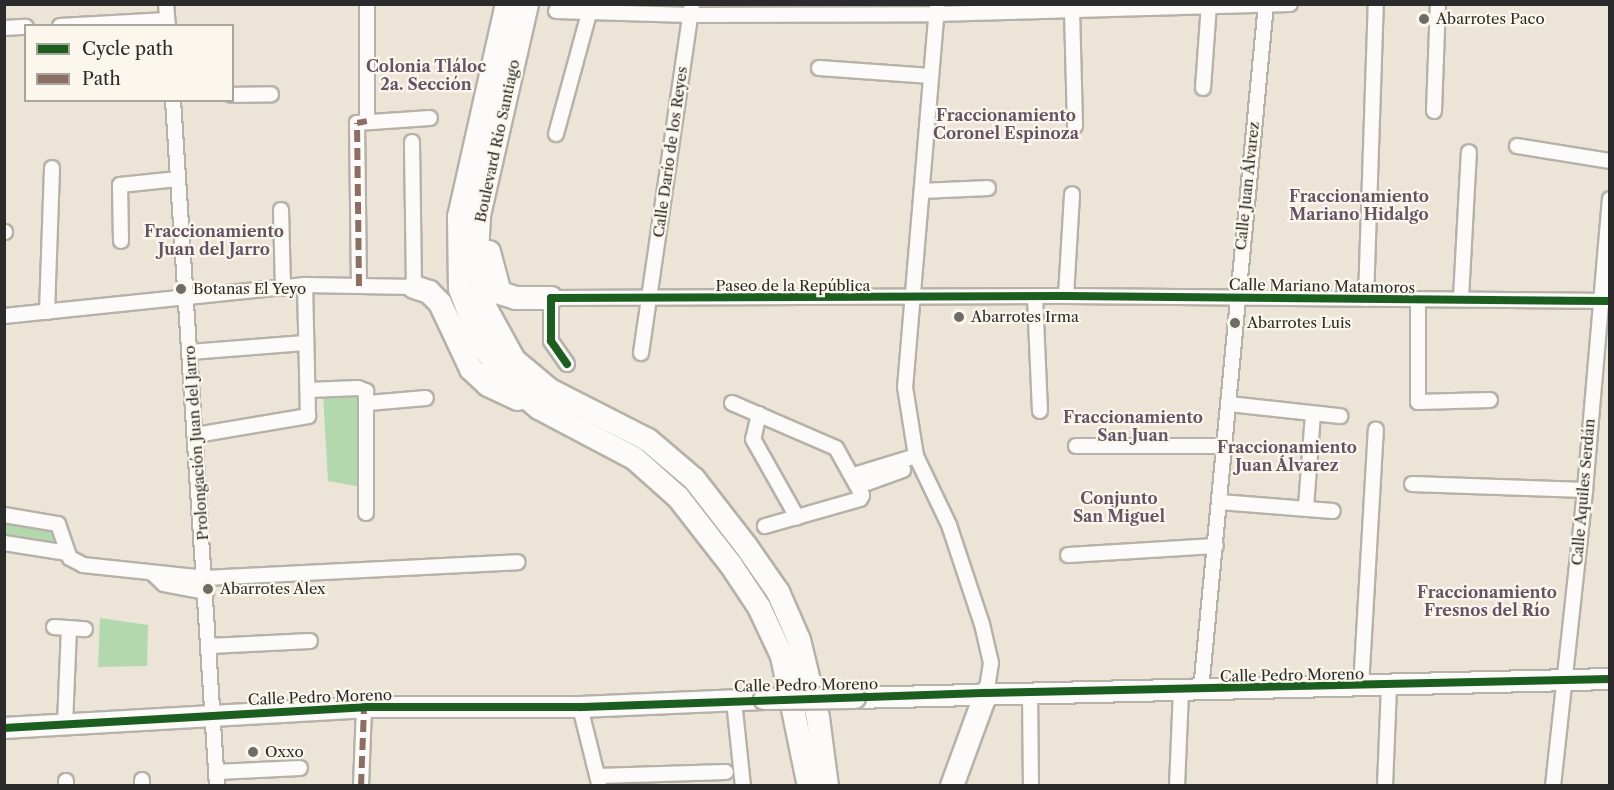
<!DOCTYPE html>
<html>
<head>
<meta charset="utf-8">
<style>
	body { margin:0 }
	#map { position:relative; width:1614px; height:790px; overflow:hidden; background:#ece4d7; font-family:"Libre Caslon Text",serif }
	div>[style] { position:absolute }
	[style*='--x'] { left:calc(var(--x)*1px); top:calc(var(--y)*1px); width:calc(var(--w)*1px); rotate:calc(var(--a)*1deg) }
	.green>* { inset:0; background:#b3d8ae }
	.roads { filter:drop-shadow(2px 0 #b6b1a9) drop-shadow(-2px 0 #b6b1a9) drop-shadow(0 2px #b6b1a9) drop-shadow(0 -2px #b6b1a9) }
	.street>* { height:14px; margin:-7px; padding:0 7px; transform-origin:7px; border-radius:7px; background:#fcfbf9 }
	.secondary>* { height:20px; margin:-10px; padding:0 10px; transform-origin:10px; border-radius:10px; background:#fcfbf9 }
	.primary>* { height:22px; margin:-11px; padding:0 11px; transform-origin:11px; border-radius:11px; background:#fcfbf9 }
	.bridges { filter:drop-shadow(2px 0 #b6b1a9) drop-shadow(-2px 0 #b6b1a9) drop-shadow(0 2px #b6b1a9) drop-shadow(0 -2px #b6b1a9) }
	.secondary-bridge>* { height:20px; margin:-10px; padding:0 10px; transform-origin:10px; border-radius:10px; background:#fcfbf9 }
	.quiet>* { height:6px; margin-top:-3px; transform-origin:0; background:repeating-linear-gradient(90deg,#8d6e63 0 12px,transparent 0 18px) }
	.cycleway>* { height:8px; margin:-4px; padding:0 4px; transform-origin:4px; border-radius:4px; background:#1b5e20 }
	.dots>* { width:16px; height:16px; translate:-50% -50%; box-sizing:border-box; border:3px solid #fbf7ec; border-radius:50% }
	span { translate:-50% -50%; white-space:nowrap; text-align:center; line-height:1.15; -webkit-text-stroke:4.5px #fbf7ec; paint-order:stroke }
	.poi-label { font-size:15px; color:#2b2b2b }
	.left { translate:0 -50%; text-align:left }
	.street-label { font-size:15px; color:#2b2b2b }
	.neighbourhood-label { font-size:16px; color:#635465; font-weight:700 }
	.frame { position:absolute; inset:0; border:6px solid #2b2b2b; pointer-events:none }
	.legend { position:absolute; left:24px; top:24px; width:210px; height:78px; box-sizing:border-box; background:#fbf7ec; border:2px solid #a8a59f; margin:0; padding:8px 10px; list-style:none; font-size:18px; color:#2b2b2b }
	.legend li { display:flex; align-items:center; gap:12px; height:30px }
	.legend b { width:30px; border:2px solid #a8a59f }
</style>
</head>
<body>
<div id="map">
	<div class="green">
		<div style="clip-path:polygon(323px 394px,368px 399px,367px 488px,328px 481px)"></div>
		<div style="clip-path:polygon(5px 519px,56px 527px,63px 548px,5px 540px)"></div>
		<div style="clip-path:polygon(100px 618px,148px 625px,147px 666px,98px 667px)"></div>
	</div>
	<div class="roads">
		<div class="street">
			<div style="--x:166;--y:4;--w:22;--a:85"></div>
			<div style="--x:937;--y:7;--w:381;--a:94.8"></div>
			<div style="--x:905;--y:387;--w:70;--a:80.9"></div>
			<div style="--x:916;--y:456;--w:76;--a:64.4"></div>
			<div style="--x:949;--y:525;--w:104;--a:71.6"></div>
			<div style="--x:982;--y:624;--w:40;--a:77"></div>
			<div style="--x:991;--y:663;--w:30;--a:99"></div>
			<div style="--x:1072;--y:10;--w:116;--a:88.5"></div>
			<div style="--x:556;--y:11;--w:134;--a:1.7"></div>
			<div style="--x:690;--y:15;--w:246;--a:-0.2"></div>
			<div style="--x:936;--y:14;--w:354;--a:-1.6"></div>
			<div style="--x:60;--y:26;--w:107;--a:-3.2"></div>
			<div style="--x:4;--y:28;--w:22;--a:-3"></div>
			<div style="--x:819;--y:68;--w:112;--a:4.1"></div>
			<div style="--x:1203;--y:88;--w:83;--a:-85.9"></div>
			<div style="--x:232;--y:95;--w:39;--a:-1"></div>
			<div style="--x:173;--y:100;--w:687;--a:86.33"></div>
			<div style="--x:1434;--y:111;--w:107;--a:-87.9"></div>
			<div style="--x:367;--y:121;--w:117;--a:-90"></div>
			<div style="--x:556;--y:134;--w:125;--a:-74.7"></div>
			<div style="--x:1517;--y:146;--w:94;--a:9.2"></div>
			<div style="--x:922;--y:191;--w:66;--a:-2.6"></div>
			<div style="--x:281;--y:210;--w:78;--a:88.5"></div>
			<div style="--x:4;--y:232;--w:1;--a:0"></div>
			<div style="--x:121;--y:241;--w:56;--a:-91"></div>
			<div style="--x:120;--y:185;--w:58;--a:-5.9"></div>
			<div style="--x:359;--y:286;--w:163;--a:-90.7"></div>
			<div style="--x:357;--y:123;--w:73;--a:-3.9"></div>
			<div style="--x:1066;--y:296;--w:102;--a:-86.6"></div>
			<div style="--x:1035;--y:297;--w:114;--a:87.5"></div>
			<div style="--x:1461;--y:298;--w:146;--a:-86.9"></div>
			<div style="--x:1366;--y:299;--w:295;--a:-88.1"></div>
			<div style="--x:1418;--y:301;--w:101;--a:90"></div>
			<div style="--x:1418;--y:402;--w:72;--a:-1.6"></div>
			<div style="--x:47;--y:312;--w:144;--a:-88"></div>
			<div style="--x:4;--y:316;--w:303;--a:-5.9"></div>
			<div style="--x:305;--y:285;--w:109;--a:1.1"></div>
			<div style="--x:414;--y:287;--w:145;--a:-90.8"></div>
			<div style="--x:190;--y:352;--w:115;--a:-4.5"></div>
			<div style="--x:641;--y:353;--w:353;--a:-81.7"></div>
			<div style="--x:567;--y:364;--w:28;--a:-125"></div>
			<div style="--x:551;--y:341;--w:43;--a:-90"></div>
			<div style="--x:551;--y:298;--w:515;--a:-0.22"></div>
			<div style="--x:1066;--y:296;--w:544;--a:0.53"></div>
			<div style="--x:308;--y:390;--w:50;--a:-2.3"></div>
			<div style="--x:358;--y:388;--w:9;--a:21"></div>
			<div style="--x:366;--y:391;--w:122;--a:90"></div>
			<div style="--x:368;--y:403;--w:58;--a:-4.9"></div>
			<div style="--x:732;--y:403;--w:113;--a:23.4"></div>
			<div style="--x:836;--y:448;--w:54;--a:61"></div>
			<div style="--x:862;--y:495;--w:4;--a:117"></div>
			<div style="--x:860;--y:499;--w:99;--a:164.1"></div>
			<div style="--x:1229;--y:404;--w:112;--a:6.2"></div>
			<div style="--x:759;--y:414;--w:26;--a:103"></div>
			<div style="--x:753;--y:439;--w:90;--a:60.6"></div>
			<div style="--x:196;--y:435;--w:114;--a:-9.6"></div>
			<div style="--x:308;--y:416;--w:131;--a:-91.3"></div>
			<div style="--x:1076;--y:446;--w:149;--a:0"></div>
			<div style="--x:854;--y:475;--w:65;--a:-17"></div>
			<div style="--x:1412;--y:484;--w:173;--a:2"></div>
			<div style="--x:859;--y:486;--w:47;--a:-20"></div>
			<div style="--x:1220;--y:502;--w:113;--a:4.6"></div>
			<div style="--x:1306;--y:507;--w:93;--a:-85.7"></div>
			<div style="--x:4;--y:515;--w:55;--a:9.5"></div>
			<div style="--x:58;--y:524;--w:36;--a:71"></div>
			<div style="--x:70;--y:558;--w:15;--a:28"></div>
			<div style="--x:83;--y:565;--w:123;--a:6.1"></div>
			<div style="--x:205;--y:578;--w:313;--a:-2.9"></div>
			<div style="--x:4;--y:543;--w:64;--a:9"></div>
			<div style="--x:1068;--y:555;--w:148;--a:-3.5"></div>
			<div style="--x:152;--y:573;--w:16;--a:43"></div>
			<div style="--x:164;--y:584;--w:43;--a:10.8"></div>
			<div style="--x:54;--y:627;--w:31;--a:4"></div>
			<div style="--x:210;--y:646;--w:100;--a:-2.9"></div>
			<div style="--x:1361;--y:687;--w:258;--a:-86.7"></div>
			<div style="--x:1201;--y:690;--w:689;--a:-84.59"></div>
			<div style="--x:1030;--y:692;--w:94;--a:89.4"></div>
			<div style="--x:734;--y:701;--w:85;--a:84"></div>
			<div style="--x:580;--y:707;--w:78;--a:76"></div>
			<div style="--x:65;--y:724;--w:96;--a:-87.6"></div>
			<div style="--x:217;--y:772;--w:83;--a:-2.8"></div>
			<div style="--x:598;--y:776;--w:128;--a:-1.8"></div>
			<div style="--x:142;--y:780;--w:6;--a:90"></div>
			<div style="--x:66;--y:786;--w:5;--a:-90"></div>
			<div style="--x:361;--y:786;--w:79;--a:-87.8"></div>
			<div style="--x:1177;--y:786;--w:96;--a:-87.6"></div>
			<div style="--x:1385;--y:786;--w:100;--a:-87.7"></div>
			<div style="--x:1553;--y:786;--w:298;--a:-83.8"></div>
			<div style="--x:1585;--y:490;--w:292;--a:-85.1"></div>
		</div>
		<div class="secondary">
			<div style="--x:855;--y:698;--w:755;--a:-1.44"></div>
			<div style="--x:4;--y:728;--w:361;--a:-3.3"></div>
			<div style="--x:364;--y:707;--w:216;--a:0"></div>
			<div style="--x:580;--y:707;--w:184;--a:-2.5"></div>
		</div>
		<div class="primary">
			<div style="--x:507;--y:4;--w:218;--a:102.7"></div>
			<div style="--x:459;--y:217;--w:72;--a:89.2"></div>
			<div style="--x:460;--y:289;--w:51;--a:69.4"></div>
			<div style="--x:478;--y:337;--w:49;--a:58.2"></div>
			<div style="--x:504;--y:379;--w:45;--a:39.6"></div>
			<div style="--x:539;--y:408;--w:107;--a:27.8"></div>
			<div style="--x:634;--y:458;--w:59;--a:41.6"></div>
			<div style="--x:678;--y:497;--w:86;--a:52.1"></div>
			<div style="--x:731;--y:565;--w:50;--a:56.3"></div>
			<div style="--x:759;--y:607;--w:54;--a:64.9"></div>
			<div style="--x:782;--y:656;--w:133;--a:78.3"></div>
			<div style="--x:527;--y:4;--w:217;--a:102.8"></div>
			<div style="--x:479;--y:216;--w:36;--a:93"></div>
			<div style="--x:477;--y:252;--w:56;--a:81.7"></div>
			<div style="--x:485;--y:307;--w:60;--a:61.3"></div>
			<div style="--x:514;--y:360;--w:47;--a:39.8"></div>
			<div style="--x:550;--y:390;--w:110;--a:27"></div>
			<div style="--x:648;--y:440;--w:60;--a:40.3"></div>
			<div style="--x:694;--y:479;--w:85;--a:52.2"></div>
			<div style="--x:746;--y:546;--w:56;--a:55.2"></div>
			<div style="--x:778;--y:592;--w:52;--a:66.4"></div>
			<div style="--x:799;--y:640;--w:80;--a:76.3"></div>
			<div style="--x:818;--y:718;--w:69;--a:82.5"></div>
			<div style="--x:489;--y:252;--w:42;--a:75"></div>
			<div style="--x:500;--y:293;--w:17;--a:17"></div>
			<div style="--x:516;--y:298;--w:35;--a:0"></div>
			<div style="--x:414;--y:287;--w:16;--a:18"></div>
			<div style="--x:429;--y:292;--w:16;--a:45"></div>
			<div style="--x:440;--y:303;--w:73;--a:64.8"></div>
			<div style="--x:471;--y:369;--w:23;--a:43"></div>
			<div style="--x:488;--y:385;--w:33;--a:25"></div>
			<div style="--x:952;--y:786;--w:99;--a:-69.9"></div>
		</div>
	</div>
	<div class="bridges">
		<div class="secondary-bridge">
			<div style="--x:764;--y:699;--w:91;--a:-0.6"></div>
		</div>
	</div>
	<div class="quiet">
		<div style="--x:359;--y:286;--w:163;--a:-90.7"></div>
		<div style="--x:357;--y:123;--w:10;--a:-11"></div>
		<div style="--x:361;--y:786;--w:79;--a:-87.8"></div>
	</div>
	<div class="cycleway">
		<div style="--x:567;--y:364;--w:28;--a:-125"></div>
		<div style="--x:551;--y:341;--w:43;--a:-90"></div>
		<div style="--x:551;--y:298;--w:515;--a:-0.22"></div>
		<div style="--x:1066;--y:296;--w:544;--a:0.53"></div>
		<div style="--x:4;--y:728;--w:361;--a:-3.3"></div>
		<div style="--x:364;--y:707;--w:216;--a:0"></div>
		<div style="--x:580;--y:707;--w:406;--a:-2"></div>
		<div style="--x:986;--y:693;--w:624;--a:-1.29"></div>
	</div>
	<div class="dots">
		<div style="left:1424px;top:19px;background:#6f6c67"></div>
		<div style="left:181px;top:289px;background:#6f6c67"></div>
		<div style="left:959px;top:317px;background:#6f6c67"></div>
		<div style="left:1235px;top:323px;background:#6f6c67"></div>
		<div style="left:208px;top:589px;background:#6f6c67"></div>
		<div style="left:253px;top:752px;background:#6f6c67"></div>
	</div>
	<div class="poi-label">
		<span class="left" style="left:1436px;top:19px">Abarrotes Paco</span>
		<span class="left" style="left:193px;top:289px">Botanas El Yeyo</span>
		<span class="left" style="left:971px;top:317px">Abarrotes Irma</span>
		<span class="left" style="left:1247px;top:323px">Abarrotes Luis</span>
		<span class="left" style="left:220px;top:589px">Abarrotes Alex</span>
		<span class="left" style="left:265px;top:752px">Oxxo</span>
	</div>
	<div class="street-label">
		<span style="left:497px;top:141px;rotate:-78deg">Boulevard Río Santiago</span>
		<span style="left:670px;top:152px;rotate:-82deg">Calle Darío de los Reyes</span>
		<span style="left:1247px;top:186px;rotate:-84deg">Calle Juan Álvarez</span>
		<span style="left:793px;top:286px">Paseo de la República</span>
		<span style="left:1322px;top:286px;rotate:1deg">Calle Mariano Matamoros</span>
		<span style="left:196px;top:443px;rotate:-94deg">Prolongación Juan del Jarro</span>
		<span style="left:1583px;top:492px;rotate:-85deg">Calle Aquiles Serdán</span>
		<span style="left:1292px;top:675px;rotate:-1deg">Calle Pedro Moreno</span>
		<span style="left:806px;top:685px;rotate:-1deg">Calle Pedro Moreno</span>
		<span style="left:320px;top:697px;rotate:-2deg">Calle Pedro Moreno</span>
	</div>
	<div class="neighbourhood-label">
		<span style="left:426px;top:75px">Colonia Tláloc<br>2a. Sección</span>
		<span style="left:1006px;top:124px">Fraccionamiento<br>Coronel Espinoza</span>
		<span style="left:1359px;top:205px">Fraccionamiento<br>Mariano Hidalgo</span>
		<span style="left:214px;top:240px">Fraccionamiento<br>Juan del Jarro</span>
		<span style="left:1133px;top:426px">Fraccionamiento<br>San Juan</span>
		<span style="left:1287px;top:456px">Fraccionamiento<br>Juan Álvarez</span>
		<span style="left:1119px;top:507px">Conjunto<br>San Miguel</span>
		<span style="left:1487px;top:601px">Fraccionamiento<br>Fresnos del Río</span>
	</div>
	<div class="frame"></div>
	<ul class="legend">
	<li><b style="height:8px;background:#1b5e20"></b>Cycle path</li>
	<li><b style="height:8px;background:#8d6e63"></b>Path</li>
	</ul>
</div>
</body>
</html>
